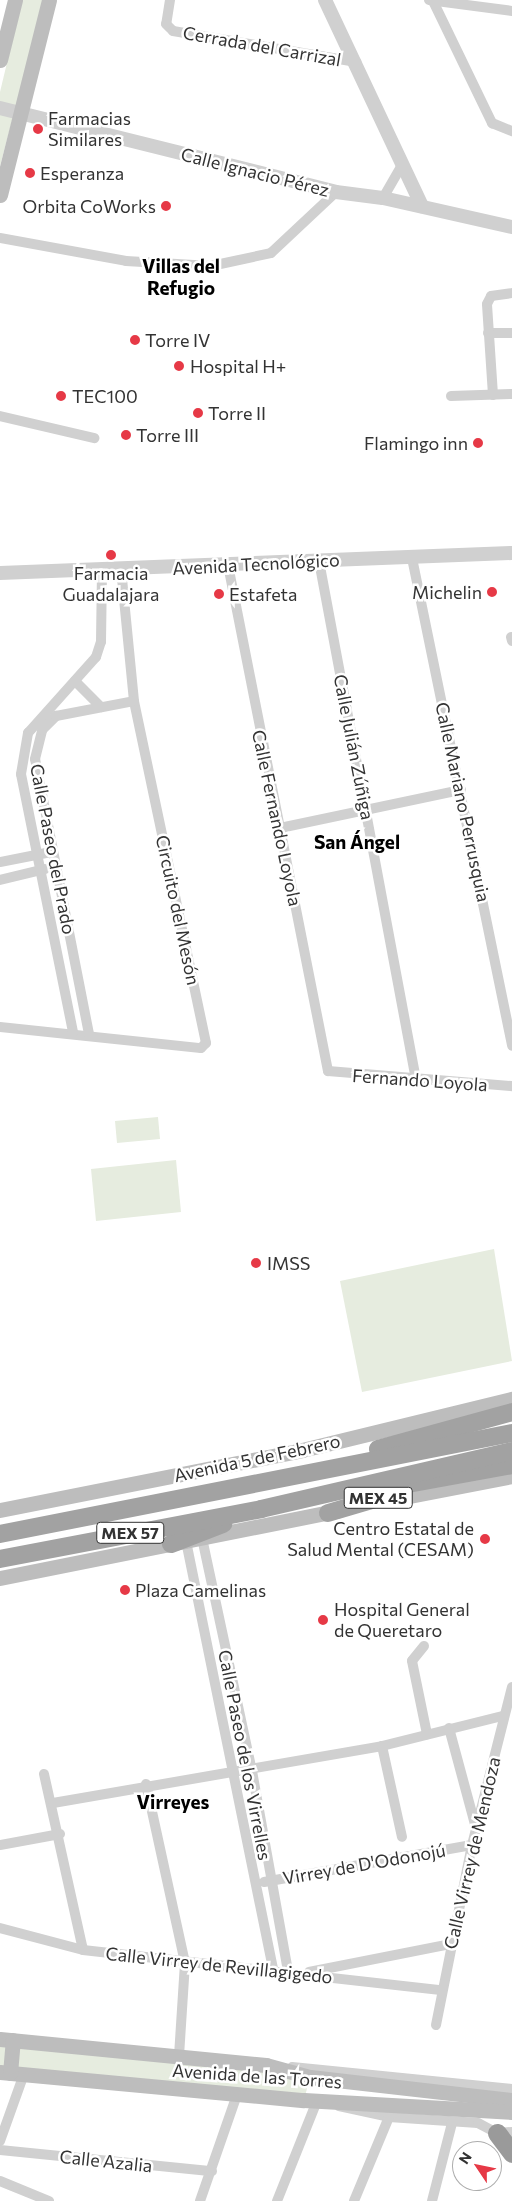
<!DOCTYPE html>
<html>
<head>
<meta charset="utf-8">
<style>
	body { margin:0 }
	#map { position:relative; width:512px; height:2201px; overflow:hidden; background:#fff; font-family:Commissioner,sans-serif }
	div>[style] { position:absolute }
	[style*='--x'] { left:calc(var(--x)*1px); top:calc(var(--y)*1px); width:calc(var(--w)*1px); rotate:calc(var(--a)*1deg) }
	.green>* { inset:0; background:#e6ecdf }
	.minor>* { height:10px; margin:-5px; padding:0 5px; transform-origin:5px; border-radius:5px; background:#d0d0d0 }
	.tertiary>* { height:14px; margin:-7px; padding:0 7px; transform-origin:7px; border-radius:7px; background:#d0d0d0 }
	.secondary>* { height:15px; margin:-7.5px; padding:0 7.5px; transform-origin:7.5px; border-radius:7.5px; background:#bdbdbd }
	.trunk>* { height:18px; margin:-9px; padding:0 9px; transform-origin:9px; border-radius:9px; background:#a2a2a2 }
	.motorway>* { height:19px; margin:-9.5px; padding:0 9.5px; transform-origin:9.5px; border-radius:9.5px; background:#9a9a9a }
	.dots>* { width:14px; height:14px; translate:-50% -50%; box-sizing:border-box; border:2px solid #fff; border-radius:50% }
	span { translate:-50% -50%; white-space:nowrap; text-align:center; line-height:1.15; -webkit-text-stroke:5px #fff; paint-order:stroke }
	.shield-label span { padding:1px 4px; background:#fff; border:1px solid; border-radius:4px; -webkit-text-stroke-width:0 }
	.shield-label { font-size:16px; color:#333; font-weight:700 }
	.street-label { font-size:18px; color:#333 }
	.poi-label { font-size:18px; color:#333 }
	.left { translate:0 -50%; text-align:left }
	.right { translate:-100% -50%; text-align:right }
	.neighbourhood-label { font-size:19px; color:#000; font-weight:700 }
	.north { position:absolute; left:452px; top:2141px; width:50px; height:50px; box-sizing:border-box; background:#fff; border:1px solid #adadad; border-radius:50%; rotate:304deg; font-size:14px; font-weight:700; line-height:20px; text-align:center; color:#333 }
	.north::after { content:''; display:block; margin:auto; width:18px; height:22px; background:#e63946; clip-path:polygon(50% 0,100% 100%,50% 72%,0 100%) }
</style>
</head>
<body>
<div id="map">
	<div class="green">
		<div style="clip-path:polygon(22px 0,44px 0,0 166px,0 92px)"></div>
		<div style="clip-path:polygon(158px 1117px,160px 1139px,117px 1143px,115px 1121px)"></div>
		<div style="clip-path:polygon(176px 1160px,181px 1212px,96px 1221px,91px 1169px)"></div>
		<div style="clip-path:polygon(494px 1249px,512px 1361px,362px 1392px,340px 1281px)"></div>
		<div style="clip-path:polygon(0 2039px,310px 2077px,304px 2100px,0 2072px)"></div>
	</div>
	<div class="minor">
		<div style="--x:170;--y:0;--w:24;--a:99"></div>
		<div style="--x:166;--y:24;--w:10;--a:45"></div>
		<div style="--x:173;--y:31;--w:186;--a:9.6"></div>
		<div style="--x:429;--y:0;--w:84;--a:7.5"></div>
		<div style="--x:433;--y:1;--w:136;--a:64.2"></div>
		<div style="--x:492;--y:123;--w:22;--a:22"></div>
		<div style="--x:383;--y:198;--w:38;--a:-60"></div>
		<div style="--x:0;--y:238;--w:128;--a:10.3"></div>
		<div style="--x:126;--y:261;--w:85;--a:3.4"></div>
		<div style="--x:211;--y:266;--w:61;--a:-12.2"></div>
		<div style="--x:271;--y:253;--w:89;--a:-43.2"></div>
		<div style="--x:488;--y:333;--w:24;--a:0"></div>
		<div style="--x:493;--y:395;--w:91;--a:-93.8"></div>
		<div style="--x:487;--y:304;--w:9;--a:-63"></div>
		<div style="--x:491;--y:296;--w:21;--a:-8"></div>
		<div style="--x:451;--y:396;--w:61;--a:-1.9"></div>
		<div style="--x:0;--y:416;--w:97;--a:13.2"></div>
		<div style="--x:412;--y:558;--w:498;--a:78.4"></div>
		<div style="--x:319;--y:561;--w:528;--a:79.41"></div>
		<div style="--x:228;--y:565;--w:516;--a:78.82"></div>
		<div style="--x:328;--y:1071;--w:185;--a:4.7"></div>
		<div style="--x:511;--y:637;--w:4;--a:76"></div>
		<div style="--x:75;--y:681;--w:37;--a:45"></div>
		<div style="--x:280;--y:828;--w:185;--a:-11.9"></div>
		<div style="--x:0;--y:862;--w:52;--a:-11.1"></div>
		<div style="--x:0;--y:880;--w:46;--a:-13.7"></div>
		<div style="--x:0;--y:1027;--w:202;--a:6"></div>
		<div style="--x:201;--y:1048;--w:7;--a:-45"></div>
		<div style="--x:206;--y:1043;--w:349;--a:-101.9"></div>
		<div style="--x:134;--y:701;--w:133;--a:-95.6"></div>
		<div style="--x:73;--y:1032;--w:263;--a:-101.4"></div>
		<div style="--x:21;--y:774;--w:42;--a:-80.3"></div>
		<div style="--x:28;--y:733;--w:102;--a:-48.2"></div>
		<div style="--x:96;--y:657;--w:16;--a:-72"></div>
		<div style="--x:101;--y:642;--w:72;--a:-89.2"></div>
		<div style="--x:89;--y:1034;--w:280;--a:-101.1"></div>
		<div style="--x:35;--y:759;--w:30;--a:-76"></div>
		<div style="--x:42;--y:730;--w:20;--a:-45"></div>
		<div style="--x:56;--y:716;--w:79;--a:-10.9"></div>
		<div style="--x:202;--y:1538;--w:238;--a:77.9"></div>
		<div style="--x:252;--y:1771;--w:204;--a:79.8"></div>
		<div style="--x:186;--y:1541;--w:438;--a:78.5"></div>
		<div style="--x:424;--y:1646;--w:19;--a:129"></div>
		<div style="--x:412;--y:1661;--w:75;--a:78.4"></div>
		<div style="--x:449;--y:1728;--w:104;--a:74.9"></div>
		<div style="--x:382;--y:1746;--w:93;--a:77.6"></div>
		<div style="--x:44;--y:1774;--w:180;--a:77.5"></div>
		<div style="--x:146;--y:1784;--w:183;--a:77.7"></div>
		<div style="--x:185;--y:1963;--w:93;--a:93.7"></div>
		<div style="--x:53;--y:1803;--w:334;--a:-9.8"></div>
		<div style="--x:382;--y:1746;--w:124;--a:-14"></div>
		<div style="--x:0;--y:1845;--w:61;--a:-10.4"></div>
		<div style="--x:264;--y:1882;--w:211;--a:-10.1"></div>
		<div style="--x:0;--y:1928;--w:86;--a:14.8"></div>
		<div style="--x:83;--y:1950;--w:360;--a:6.4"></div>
		<div style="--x:309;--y:1972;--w:145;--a:-11.2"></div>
		<div style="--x:436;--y:2025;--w:184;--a:-78.7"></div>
		<div style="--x:472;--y:1845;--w:163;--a:-75.8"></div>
		<div style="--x:292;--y:2067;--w:221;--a:5.7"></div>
		<div style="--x:339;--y:2106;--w:51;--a:12.4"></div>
		<div style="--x:389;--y:2117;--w:89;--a:3.9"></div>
		<div style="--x:478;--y:2123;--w:21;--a:28"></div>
		<div style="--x:497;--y:2133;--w:15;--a:-4"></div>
		<div style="--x:0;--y:2141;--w:71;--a:-70.3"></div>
		<div style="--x:0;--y:2150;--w:213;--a:5.7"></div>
		<div style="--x:0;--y:2181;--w:53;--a:22.2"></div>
		<div style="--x:200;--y:2201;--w:112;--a:-70.8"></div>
		<div style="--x:277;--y:2201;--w:108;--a:-68.2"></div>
		<div style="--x:354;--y:2201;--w:91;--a:-67.4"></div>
		<div style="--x:432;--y:2201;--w:81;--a:-75.6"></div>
	</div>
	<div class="tertiary">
		<div style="--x:325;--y:0;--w:228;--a:64.8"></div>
		<div style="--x:0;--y:108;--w:346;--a:14"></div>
		<div style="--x:336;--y:192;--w:47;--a:7.3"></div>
		<div style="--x:383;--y:198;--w:132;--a:12.7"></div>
		<div style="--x:0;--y:573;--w:512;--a:-2.24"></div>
	</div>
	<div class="secondary">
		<div style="--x:0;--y:60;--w:62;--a:-76"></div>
		<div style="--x:0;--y:195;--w:201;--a:-75.9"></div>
		<div style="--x:389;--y:1500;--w:125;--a:-11"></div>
		<div style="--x:0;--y:1510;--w:308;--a:-11.2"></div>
		<div style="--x:302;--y:1450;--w:216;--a:-13.7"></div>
		<div style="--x:0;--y:1578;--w:346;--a:-11.3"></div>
		<div style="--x:0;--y:2039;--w:267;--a:5.6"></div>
		<div style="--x:266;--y:2065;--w:46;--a:15.3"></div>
		<div style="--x:310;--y:2077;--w:203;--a:6.5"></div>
		<div style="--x:0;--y:2072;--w:305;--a:5.3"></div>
		<div style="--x:304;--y:2100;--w:208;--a:3.3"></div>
		<div style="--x:10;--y:2073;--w:33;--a:-85"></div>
	</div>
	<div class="trunk">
		<div style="--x:378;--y:1449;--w:139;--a:-15.4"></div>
		<div style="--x:386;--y:1488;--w:128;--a:-10.3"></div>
		<div style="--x:328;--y:1513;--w:77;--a:-16.6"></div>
		<div style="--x:0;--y:1534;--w:522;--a:-11.16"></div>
		<div style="--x:171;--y:1544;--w:56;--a:-21"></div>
		<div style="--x:0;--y:1559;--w:266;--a:-10.8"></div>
		<div style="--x:261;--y:1509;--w:258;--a:-13"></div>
	</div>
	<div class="motorway">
		<div style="--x:497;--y:2133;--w:25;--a:53"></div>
	</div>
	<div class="dots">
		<div style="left:38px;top:129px;background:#e63946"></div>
		<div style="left:30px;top:173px;background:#e63946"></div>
		<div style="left:166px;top:206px;background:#e63946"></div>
		<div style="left:135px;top:340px;background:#e63946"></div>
		<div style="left:179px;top:366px;background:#e63946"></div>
		<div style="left:61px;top:396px;background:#e63946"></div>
		<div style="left:198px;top:413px;background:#e63946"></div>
		<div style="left:126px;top:435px;background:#e63946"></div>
		<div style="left:478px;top:443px;background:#e63946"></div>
		<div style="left:111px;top:555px;background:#e63946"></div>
		<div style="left:492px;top:592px;background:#e63946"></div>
		<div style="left:219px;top:594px;background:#e63946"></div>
		<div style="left:256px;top:1263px;background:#e63946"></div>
		<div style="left:485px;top:1539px;background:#e63946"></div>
		<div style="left:125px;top:1590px;background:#e63946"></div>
		<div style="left:323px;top:1620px;background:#e63946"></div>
	</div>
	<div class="shield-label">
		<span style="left:378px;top:1498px">MEX 45</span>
		<span style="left:130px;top:1533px">MEX 57</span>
	</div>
	<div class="street-label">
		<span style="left:262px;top:46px;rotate:10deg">Cerrada del Carrizal</span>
		<span style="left:255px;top:172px;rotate:14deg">Calle Ignacio Pérez</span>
		<span style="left:256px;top:564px;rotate:-3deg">Avenida Tecnológico</span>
		<span style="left:354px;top:747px;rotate:79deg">Calle Julián Zúñiga</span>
		<span style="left:463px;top:802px;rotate:78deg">Calle Mariano Perrusquia</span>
		<span style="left:277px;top:818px;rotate:78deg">Calle Fernando Loyola</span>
		<span style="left:53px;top:849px;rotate:79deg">Calle Paseo del Prado</span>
		<span style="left:178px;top:910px;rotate:78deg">Circuito del Mesón</span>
		<span style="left:420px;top:1080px;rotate:4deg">Fernando Loyola</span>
		<span style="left:257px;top:1458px;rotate:-12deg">Avenida 5 de Febrero</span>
		<span style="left:245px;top:1755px;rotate:79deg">Calle Paseo de los Virrelles</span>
		<span style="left:472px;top:1853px;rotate:-77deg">Calle Virrey de Mendoza</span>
		<span style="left:364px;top:1864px;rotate:-10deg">Virrey de D'Odonojú</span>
		<span style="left:219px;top:1965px;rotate:6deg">Calle Virrey de Revillagigedo</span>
		<span style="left:257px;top:2076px;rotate:4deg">Avenida de las Torres</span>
		<span style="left:106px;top:2161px;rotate:6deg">Calle Azalia</span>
	</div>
	<div class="poi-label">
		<span class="left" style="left:48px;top:129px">Farmacias<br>Similares</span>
		<span class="left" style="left:40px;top:173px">Esperanza</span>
		<span class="right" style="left:156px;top:206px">Orbita CoWorks</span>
		<span class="left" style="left:145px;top:340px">Torre IV</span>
		<span class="left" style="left:190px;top:366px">Hospital H+</span>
		<span class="left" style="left:72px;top:396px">TEC100</span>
		<span class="left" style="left:208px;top:413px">Torre II</span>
		<span class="left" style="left:136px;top:435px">Torre III</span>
		<span class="right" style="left:468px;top:443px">Flamingo inn</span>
		<span style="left:111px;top:584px">Farmacia<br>Guadalajara</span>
		<span class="right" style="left:482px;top:592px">Michelin</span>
		<span class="left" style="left:229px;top:594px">Estafeta</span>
		<span class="left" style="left:267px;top:1263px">IMSS</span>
		<span class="right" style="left:474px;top:1539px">Centro Estatal de<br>Salud Mental (CESAM)</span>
		<span class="left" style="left:135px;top:1590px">Plaza Camelinas</span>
		<span class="left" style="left:334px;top:1620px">Hospital General<br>de Queretaro</span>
	</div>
	<div class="neighbourhood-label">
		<span style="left:181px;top:277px">Villas del<br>Refugio</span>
		<span style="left:357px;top:842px">San Ángel</span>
		<span style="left:173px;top:1802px">Virreyes</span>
	</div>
	<div class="north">N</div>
</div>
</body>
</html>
